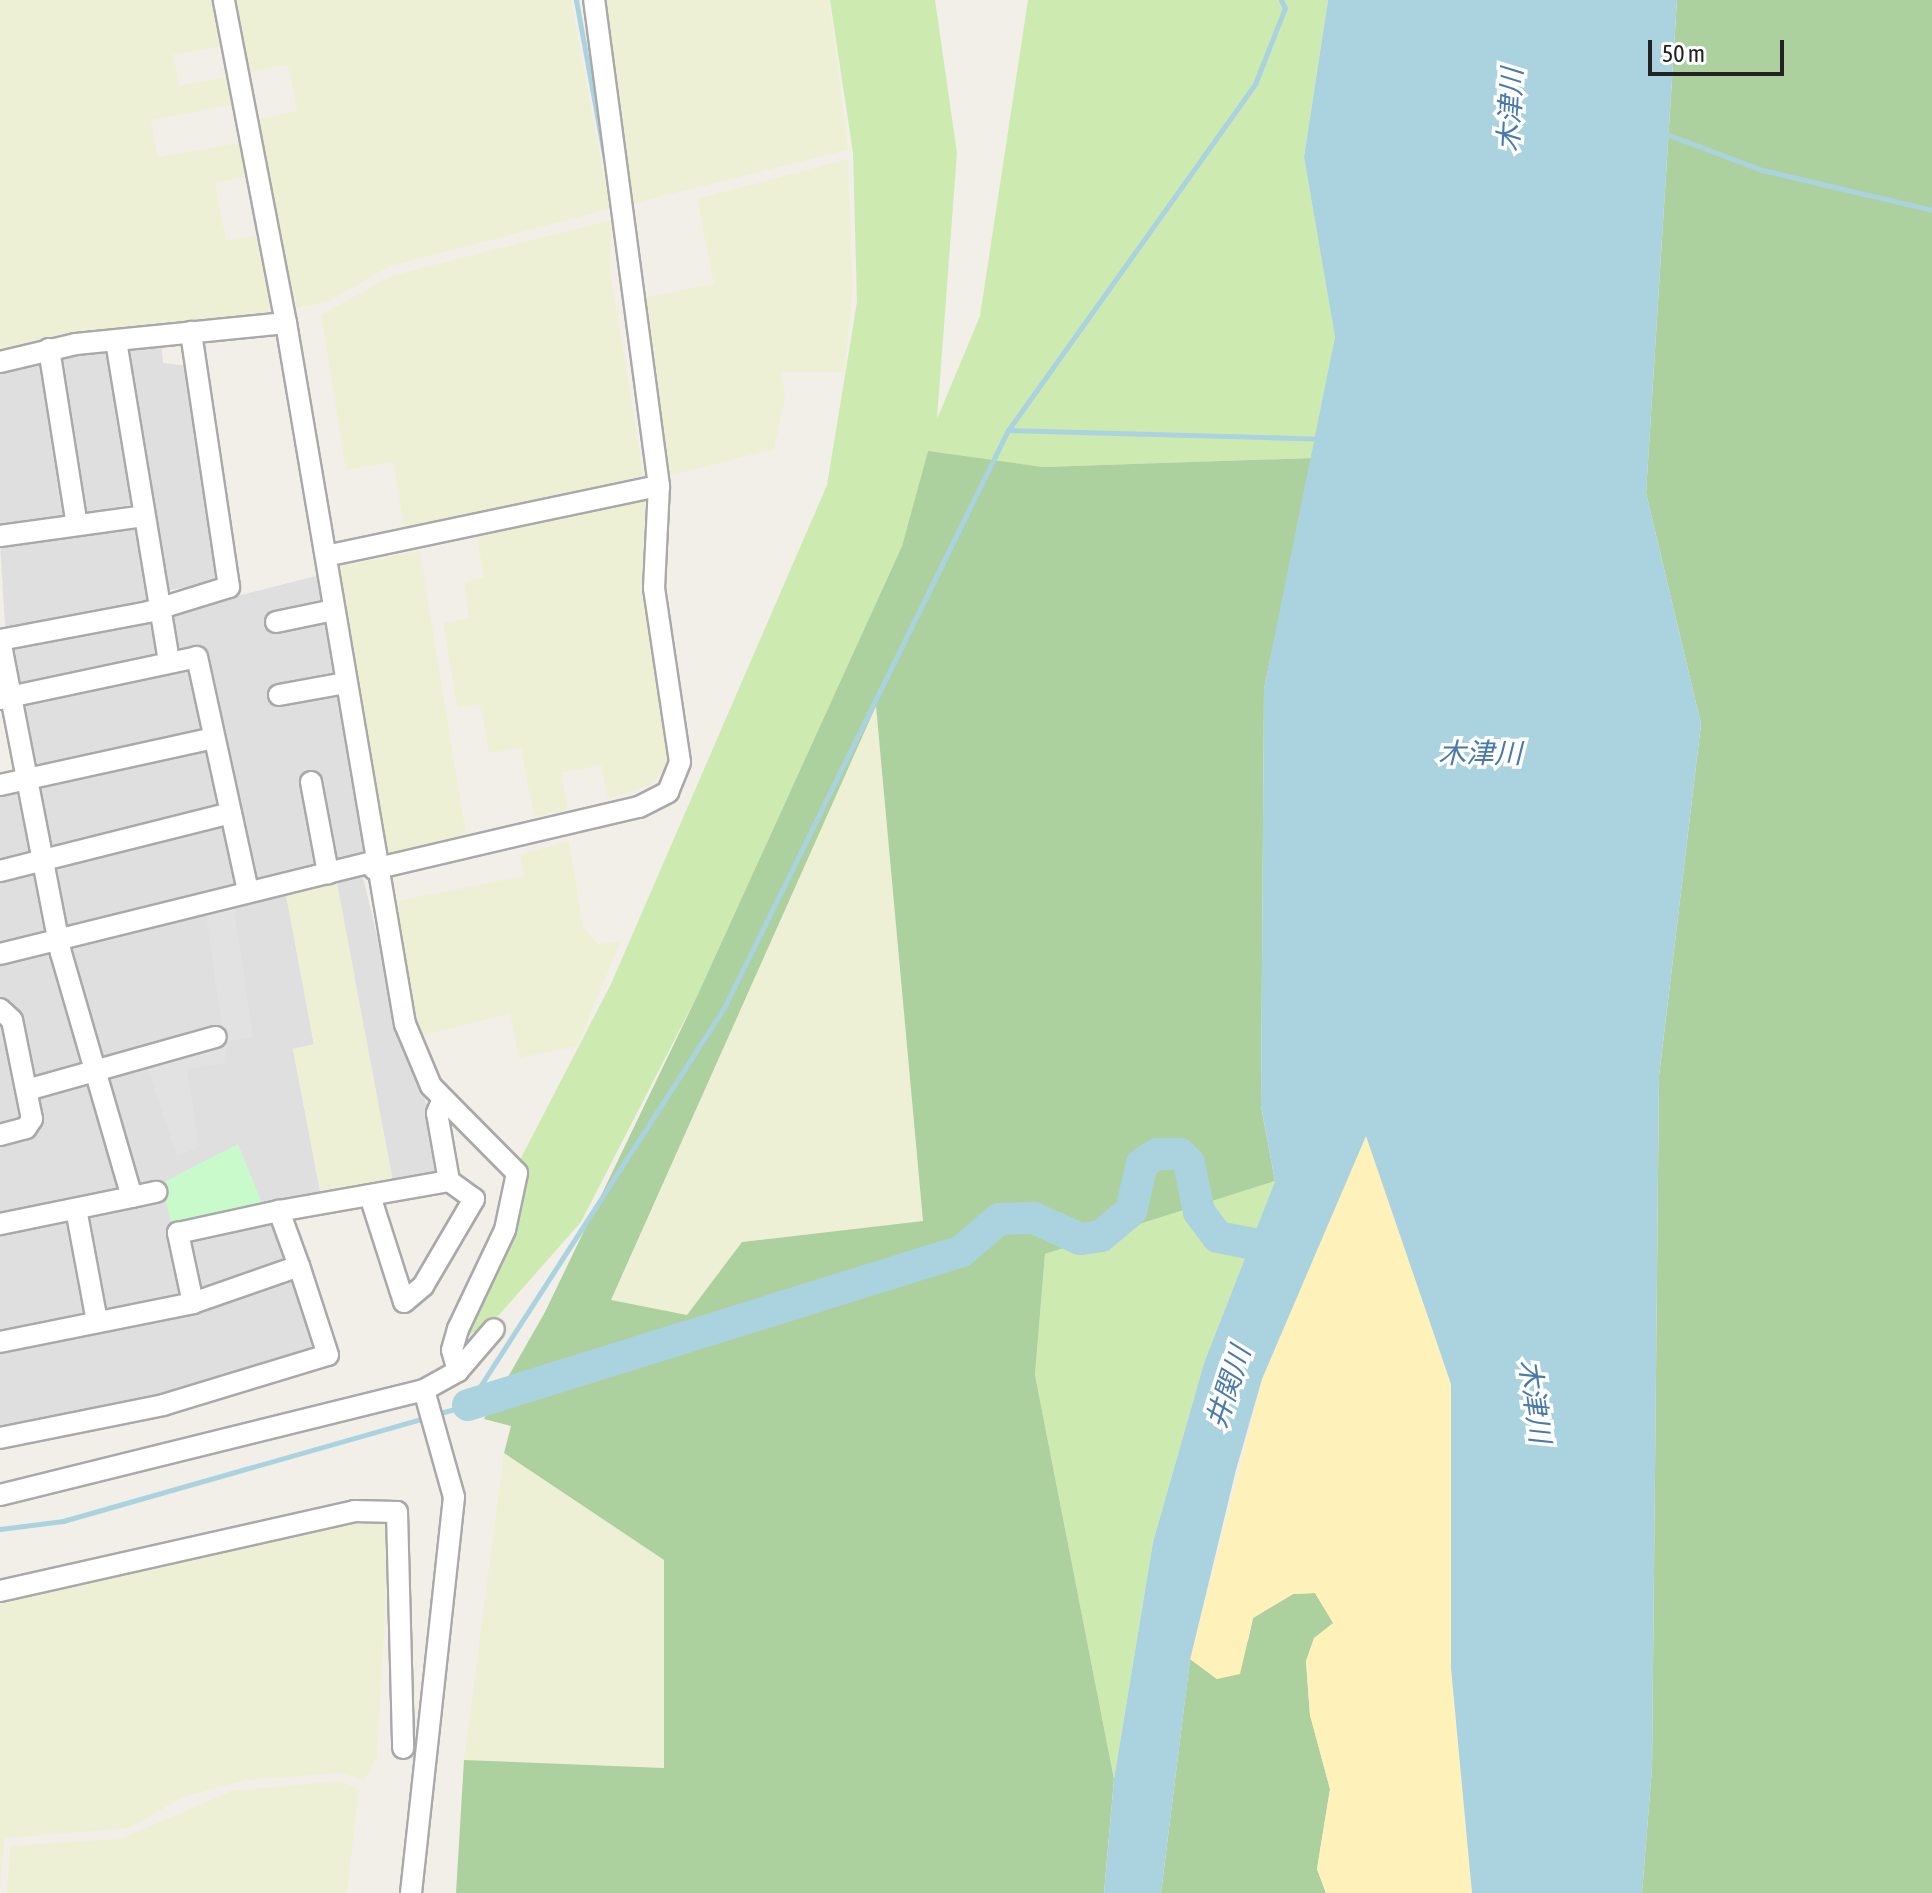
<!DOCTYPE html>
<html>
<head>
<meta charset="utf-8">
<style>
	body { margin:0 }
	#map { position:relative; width:1932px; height:1893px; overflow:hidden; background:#f2efe9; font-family:"Asap Condensed","Noto Sans JP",sans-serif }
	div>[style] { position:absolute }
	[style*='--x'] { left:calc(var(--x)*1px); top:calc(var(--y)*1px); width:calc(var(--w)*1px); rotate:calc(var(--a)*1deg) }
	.residential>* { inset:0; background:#e0dfdf }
	.farmland>* { inset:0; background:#eef0d5 }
	.grass>* { inset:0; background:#cdebb0 }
	.forest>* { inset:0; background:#add19e }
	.sand>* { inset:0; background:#fff1ba }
	.park>* { inset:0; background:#c8facc }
	.parking>* { inset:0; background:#e2e2e2 }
	.water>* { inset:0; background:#aad3df }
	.stream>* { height:5px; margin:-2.5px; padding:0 2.5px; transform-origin:2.5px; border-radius:2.5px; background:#aad3df }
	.river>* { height:32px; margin:-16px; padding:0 16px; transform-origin:16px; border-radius:16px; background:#aad3df }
	.roads { filter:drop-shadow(2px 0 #a9a9a9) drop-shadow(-2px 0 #a9a9a9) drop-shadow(0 2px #a9a9a9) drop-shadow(0 -2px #a9a9a9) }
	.minor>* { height:20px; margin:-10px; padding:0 10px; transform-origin:10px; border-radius:10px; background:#fff }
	span { translate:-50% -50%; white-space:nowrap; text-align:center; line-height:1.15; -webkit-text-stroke:7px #fff; paint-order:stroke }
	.water-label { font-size:28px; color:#4a7aab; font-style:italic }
	.scale { position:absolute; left:1648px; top:40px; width:136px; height:36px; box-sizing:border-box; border:4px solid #222; border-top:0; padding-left:10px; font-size:24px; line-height:28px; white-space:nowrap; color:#222; -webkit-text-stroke:6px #fff; paint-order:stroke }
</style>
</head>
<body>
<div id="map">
	<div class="residential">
		<div style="clip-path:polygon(131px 342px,161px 342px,163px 363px,189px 366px,218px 583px,163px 591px,125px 352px)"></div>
		<div style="clip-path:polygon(102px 348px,112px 355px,135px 503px,91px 516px,82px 511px,58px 361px,63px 353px)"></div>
		<div style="clip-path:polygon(37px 359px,44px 364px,70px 514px,65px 521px,0 531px,0 369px)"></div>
		<div style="clip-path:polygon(129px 525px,139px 533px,151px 597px,146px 606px,13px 630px,5px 625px,0 544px)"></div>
		<div style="clip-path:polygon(324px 574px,364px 852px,258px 880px,251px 876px,203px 649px,174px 649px,167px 614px)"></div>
		<div style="clip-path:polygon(148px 619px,160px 650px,154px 658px,21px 688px,15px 683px,9px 652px,15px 644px)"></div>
		<div style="clip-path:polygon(185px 666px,194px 671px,205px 723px,198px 733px,36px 769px,29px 764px,18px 708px,25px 701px)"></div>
		<div style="clip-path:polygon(201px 750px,212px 757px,221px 800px,215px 810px,53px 845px,46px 840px,36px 795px,42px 785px)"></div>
		<div style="clip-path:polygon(16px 790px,34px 852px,0 863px,0 793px)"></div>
		<div style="clip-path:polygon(218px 823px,227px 828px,238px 877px,233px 886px,71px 928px,64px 923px,51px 868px)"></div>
		<div style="clip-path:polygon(31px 871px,39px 875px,52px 927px,47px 935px,0 947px,0 877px)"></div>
		<div style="clip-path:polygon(362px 873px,400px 1032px,431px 1116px,438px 1166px,431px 1176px,393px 1182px,335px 879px)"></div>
		<div style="clip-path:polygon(285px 889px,314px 1045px,293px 1049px,321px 1196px,172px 1228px,179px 1297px,109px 1316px,85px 1223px,91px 1213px,140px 1203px,69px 950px,73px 943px)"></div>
		<div style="clip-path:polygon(44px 951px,53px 957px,120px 1189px,0 1218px,0 963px)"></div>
		<div style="clip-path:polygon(64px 1218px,90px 1307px,84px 1315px,0 1333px,0 1231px)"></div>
		<div style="clip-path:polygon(270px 1218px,279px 1225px,284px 1265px,205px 1293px,196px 1288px,185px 1241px)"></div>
		<div style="clip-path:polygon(291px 1277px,318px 1342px,312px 1354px,216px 1386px,0 1432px,0 1352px,114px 1328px)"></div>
	</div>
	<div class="farmland">
		<div style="clip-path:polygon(0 0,212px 0,221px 46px,173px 55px,179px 86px,227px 77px,232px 105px,151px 120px,158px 157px,239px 143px,246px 177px,215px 183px,226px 241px,256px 235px,271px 313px,76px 332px,0 349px)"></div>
		<div style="clip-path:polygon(231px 0,571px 0,610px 209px,390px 266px,329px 301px,297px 308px,254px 120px,297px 111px,288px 65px,245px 73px)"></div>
		<div style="clip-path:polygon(596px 0,829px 0,848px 150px,631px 204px)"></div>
		<div style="clip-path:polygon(848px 159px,853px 288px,844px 372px,781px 372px,785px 399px,774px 449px,669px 476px,641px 298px,714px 284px,697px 199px)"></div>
		<div style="clip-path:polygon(611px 220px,610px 272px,645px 483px,405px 534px,393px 462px,346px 470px,321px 315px,391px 276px)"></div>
		<div style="clip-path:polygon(646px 498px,641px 590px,668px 756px,663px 772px,649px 786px,608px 798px,601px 765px,561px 773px,568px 810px,534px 816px,521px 748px,489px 753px,480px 704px,457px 708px,443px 623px,469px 618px,464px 582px,484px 577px,477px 537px)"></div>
		<div style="clip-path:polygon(420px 551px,466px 835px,454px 846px,379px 861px,335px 567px)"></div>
		<div style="clip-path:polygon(876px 705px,923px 1221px,742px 1242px,687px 1316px,611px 1301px)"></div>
		<div style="clip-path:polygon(569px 841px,583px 927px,598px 944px,621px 941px,577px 1046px,519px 1058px,510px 1014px,416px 1037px,387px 903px,524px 876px,520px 854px)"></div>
		<div style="clip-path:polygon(336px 877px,393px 1182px,321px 1196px,293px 1049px,314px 1044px,285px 889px)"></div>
		<div style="clip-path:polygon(504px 1453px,664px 1560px,664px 1768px,464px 1760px)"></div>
		<div style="clip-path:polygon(391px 1508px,377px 1757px,364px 1780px,340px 1773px,246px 1780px,183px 1797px,130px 1828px,5px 1838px,0 1887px,0 1604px)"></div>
		<div style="clip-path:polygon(340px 1781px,359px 1789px,347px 1893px,7px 1893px,10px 1846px,120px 1839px,232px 1791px)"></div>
	</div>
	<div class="grass">
		<div style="clip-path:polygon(830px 0,935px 0,957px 153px,937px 419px,980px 316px,1028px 0,1328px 0,1304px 157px,1335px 336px,1313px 458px,1043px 467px,928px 452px,902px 546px,698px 994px,581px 1222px,499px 1315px,467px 1337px,527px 1185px,521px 1158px,611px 984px,827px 485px,857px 302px,853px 153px)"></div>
		<div style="clip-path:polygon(1275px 1181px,1204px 1363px,1153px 1542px,1114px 1779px,1035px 1375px,1045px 1254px)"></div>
	</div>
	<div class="forest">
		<div style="clip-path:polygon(1677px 0,1932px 0,1932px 1893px,1642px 1893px,1652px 1768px,1659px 1076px,1701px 724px,1646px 493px)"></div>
		<div style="clip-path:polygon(evenodd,928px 451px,1043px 467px,1313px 458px,1264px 689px,1261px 1106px,1275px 1181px,1045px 1254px,1035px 1375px,1114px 1779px,1104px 1893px,456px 1893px,464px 1760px,664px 1768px,664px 1560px,504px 1453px,511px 1426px,484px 1419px,545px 1312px,698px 994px,902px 546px,928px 451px,876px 706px,923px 1221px,742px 1242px,687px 1315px,611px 1300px,876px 706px)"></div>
		<div style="clip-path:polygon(1315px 1593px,1334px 1624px,1314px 1639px,1306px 1662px,1310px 1715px,1330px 1789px,1317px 1869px,1326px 1893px,1161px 1893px,1190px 1659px,1217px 1679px,1248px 1641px,1253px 1618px,1293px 1594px)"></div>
	</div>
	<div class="sand">
		<div style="clip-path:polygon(1366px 1135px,1451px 1384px,1451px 1668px,1472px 1893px,1326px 1893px,1317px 1869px,1330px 1789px,1310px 1715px,1306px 1661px,1314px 1638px,1333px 1623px,1315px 1593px,1293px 1594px,1253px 1618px,1240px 1674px,1217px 1679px,1190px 1659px,1262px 1379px)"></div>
	</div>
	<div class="park">
		<div style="clip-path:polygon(238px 1144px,264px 1208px,172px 1228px,162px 1183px)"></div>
	</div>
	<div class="parking">
		<div style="clip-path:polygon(233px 900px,253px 1037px,225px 1042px,227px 1063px,187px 1069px,199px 1147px,177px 1156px,146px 1063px,224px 1042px,205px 908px)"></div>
	</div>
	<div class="water">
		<div style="clip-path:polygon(1328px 0,1677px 0,1646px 493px,1701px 724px,1659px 1076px,1652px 1768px,1642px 1893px,1472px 1893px,1451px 1668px,1451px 1384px,1366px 1136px,1262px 1379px,1236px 1470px,1190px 1660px,1161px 1893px,1104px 1893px,1114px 1779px,1153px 1542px,1204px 1363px,1275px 1181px,1261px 1106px,1264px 689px,1335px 337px,1304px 157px)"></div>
	</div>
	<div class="stream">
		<div style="--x:576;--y:0;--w:162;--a:79.7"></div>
		<div style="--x:1661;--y:132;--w:108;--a:20.6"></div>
		<div style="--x:1762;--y:170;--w:175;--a:13.2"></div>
		<div style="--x:1009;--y:429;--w:424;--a:-54.5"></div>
		<div style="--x:1255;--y:84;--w:82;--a:-68.5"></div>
		<div style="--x:1285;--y:8;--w:9;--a:-117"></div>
		<div style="--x:437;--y:1414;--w:32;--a:-16"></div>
		<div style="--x:468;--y:1405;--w:472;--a:-57.2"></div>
		<div style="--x:724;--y:1008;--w:644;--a:-63.83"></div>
		<div style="--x:1008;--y:430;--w:313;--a:1.6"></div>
		<div style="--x:0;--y:1529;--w:64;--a:-7.2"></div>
		<div style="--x:63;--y:1521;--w:380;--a:-15.9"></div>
	</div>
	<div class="river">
		<div style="--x:468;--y:1405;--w:517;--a:-17.31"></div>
		<div style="--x:962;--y:1251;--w:49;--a:-40.9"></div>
		<div style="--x:999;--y:1219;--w:35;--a:-2"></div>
		<div style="--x:1034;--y:1218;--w:51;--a:24.5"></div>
		<div style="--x:1080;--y:1239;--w:21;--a:-8"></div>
		<div style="--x:1101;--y:1236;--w:39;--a:-40"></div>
		<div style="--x:1131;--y:1211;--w:48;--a:-76.8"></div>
		<div style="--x:1142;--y:1164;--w:18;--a:-34"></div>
		<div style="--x:1157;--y:1154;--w:23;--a:0"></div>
		<div style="--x:1180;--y:1154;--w:13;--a:45"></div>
		<div style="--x:1189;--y:1163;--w:50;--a:78.5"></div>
		<div style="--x:1199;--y:1212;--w:31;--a:53"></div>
		<div style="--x:1218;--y:1237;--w:66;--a:11.3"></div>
	</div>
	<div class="roads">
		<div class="minor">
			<div style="--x:286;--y:323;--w:711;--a:80.37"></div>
			<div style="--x:405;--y:1024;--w:67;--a:67.2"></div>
			<div style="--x:431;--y:1086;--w:122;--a:45.3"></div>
			<div style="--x:517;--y:1173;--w:58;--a:101.9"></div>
			<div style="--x:505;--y:1230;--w:110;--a:115.4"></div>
			<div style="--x:458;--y:1329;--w:22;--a:106"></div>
			<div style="--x:452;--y:1350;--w:22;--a:74"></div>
			<div style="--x:116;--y:341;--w:325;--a:80.6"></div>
			<div style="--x:49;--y:349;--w:178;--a:81"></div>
			<div style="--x:0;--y:362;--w:78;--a:-13.3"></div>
			<div style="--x:76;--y:344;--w:211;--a:-5.7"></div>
			<div style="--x:286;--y:323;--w:329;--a:-100.9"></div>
			<div style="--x:0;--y:536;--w:145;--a:-7.9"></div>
			<div style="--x:326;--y:556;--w:340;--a:-11.9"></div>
			<div style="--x:276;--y:622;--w:59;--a:-11.7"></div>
			<div style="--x:0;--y:640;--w:319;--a:79"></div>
			<div style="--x:61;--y:953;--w:254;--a:73.8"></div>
			<div style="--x:132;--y:1197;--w:135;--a:168.4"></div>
			<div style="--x:0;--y:640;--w:151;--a:-10.7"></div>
			<div style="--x:148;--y:612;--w:85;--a:-17.2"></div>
			<div style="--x:229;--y:587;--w:258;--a:-98.5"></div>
			<div style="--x:279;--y:695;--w:68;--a:-10.2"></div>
			<div style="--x:0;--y:699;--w:201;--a:-12"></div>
			<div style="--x:197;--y:657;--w:239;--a:77.7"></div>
			<div style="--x:311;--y:782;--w:93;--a:79.4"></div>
			<div style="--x:0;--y:785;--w:219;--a:-12.4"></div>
			<div style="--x:374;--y:869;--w:272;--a:-13.2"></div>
			<div style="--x:639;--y:807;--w:33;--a:-27"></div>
			<div style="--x:668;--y:792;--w:32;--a:-68"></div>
			<div style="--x:680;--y:762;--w:176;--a:-98.5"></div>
			<div style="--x:654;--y:588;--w:102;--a:-87.2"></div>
			<div style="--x:659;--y:486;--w:490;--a:-97.6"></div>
			<div style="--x:0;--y:871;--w:238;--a:-14.1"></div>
			<div style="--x:0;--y:954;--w:383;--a:-13.9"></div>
			<div style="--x:0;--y:1009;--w:16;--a:43"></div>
			<div style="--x:12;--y:1020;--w:101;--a:78.6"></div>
			<div style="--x:32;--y:1119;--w:11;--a:124"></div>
			<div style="--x:26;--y:1128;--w:27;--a:165"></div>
			<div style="--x:27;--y:1090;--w:196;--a:-15.7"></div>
			<div style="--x:370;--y:1196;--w:111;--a:72.2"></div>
			<div style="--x:404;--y:1302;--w:25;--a:-40"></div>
			<div style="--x:423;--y:1286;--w:101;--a:-59.6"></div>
			<div style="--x:474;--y:1199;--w:31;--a:-144"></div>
			<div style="--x:449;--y:1181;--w:69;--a:-100"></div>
			<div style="--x:437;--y:1113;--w:15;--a:-67"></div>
			<div style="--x:132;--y:1197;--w:25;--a:-12"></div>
			<div style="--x:76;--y:1209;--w:114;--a:79.4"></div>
			<div style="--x:299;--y:1266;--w:59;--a:-110"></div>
			<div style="--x:279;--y:1211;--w:173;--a:-10"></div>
			<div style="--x:0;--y:1342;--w:197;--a:-11.4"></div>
			<div style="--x:193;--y:1303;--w:72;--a:-102.1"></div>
			<div style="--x:178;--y:1233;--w:103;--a:-12.3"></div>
			<div style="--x:0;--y:1438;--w:166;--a:-11.4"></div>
			<div style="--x:163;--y:1405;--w:172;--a:-16.9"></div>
			<div style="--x:328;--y:1355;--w:94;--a:-108"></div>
			<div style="--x:299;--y:1266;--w:112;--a:160.8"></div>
			<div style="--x:0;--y:1495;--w:437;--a:-13.9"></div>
			<div style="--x:424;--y:1390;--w:39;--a:-29"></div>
			<div style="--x:458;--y:1371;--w:55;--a:-49.4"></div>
			<div style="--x:0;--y:1591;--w:363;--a:-12.7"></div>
			<div style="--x:354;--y:1511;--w:43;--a:1.3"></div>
			<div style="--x:397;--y:1512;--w:236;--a:88.5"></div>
			<div style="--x:411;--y:1893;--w:398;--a:-83.8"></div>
			<div style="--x:454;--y:1497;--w:111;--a:-105.7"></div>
		</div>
	</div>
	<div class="water-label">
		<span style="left:1510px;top:110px;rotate:-87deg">木津川</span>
		<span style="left:1480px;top:753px">木津川</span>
		<span style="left:1228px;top:1387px;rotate:-72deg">井関川</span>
		<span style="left:1535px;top:1401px;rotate:82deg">木津川</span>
	</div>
	<div class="scale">50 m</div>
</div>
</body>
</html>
